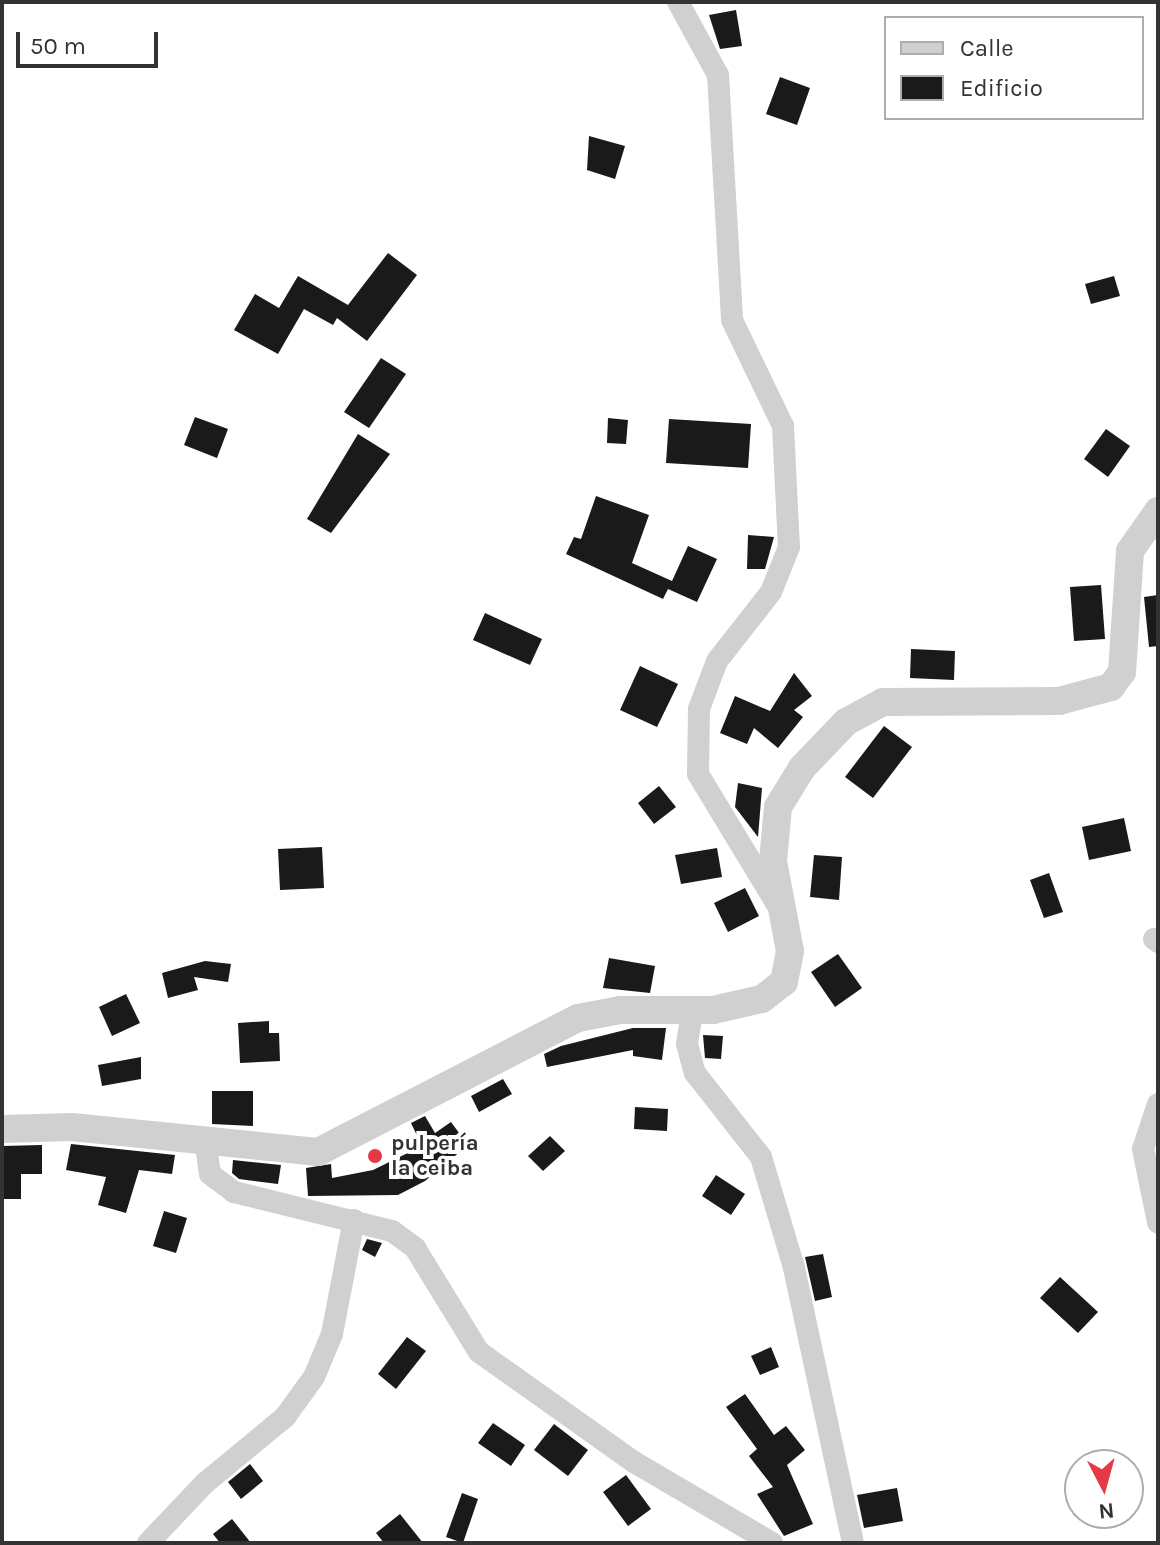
<!DOCTYPE html>
<html>
<head>
<meta charset="utf-8">
<style>
	body { margin:0 }
	#map { position:relative; width:1160px; height:1545px; overflow:hidden; background:#fff; font-family:Karla,sans-serif }
	div>[style] { position:absolute }
	[style*='--x'] { left:calc(var(--x)*1px); top:calc(var(--y)*1px); width:calc(var(--w)*1px); rotate:calc(var(--a)*1deg) }
	.building>* { inset:0; background:#1a1a1a }
	.minor>* { height:22px; margin:-11px; padding:0 11px; transform-origin:11px; border-radius:11px; background:#d0d0d0 }
	.tertiary>* { height:28px; margin:-14px; padding:0 14px; transform-origin:14px; border-radius:14px; background:#d0d0d0 }
	.dots>* { width:22px; height:22px; translate:-50% -50%; box-sizing:border-box; border:4px solid #fff; border-radius:50% }
	span { translate:-50% -50%; white-space:nowrap; text-align:center; line-height:1.15; -webkit-text-stroke:8px #fff; paint-order:stroke }
	.poi-label { font-size:22px; color:#333; font-weight:700 }
	.left { translate:0 -50%; text-align:left }
	.frame { position:absolute; inset:0; border:4px solid #333; pointer-events:none }
	.legend { position:absolute; left:884px; top:16px; width:260px; height:104px; box-sizing:border-box; background:#fff; border:2px solid #adadad; margin:0; padding:10px 14px; list-style:none; font-size:24px; color:#333 }
	.legend li { display:flex; align-items:center; gap:16px; height:40px }
	.legend b { width:40px; border:2px solid #adadad }
	.north { position:absolute; left:1064px; top:1449px; width:80px; height:80px; box-sizing:border-box; background:#fff; border:2px solid #adadad; border-radius:50%; rotate:174deg; font-size:22px; font-weight:700; line-height:32px; text-align:center; color:#333 }
	.north::after { content:''; display:block; margin:auto; width:28px; height:36px; background:#e63946; clip-path:polygon(50% 0,100% 100%,50% 72%,0 100%) }
	.scale { position:absolute; left:16px; top:32px; width:142px; height:36px; box-sizing:border-box; border:4px solid #333; border-top:0; padding-left:10px; font-size:24px; line-height:28px; white-space:nowrap; color:#333; -webkit-text-stroke:6px #fff; paint-order:stroke }
</style>
</head>
<body>
<div id="map">
	<div class="building">
		<div style="clip-path:polygon(736px 10px,742px 46px,720px 49px,709px 15px)"></div>
		<div style="clip-path:polygon(780px 77px,810px 88px,797px 125px,766px 114px)"></div>
		<div style="clip-path:polygon(589px 136px,625px 146px,615px 179px,587px 170px)"></div>
		<div style="clip-path:polygon(388px 253px,417px 275px,367px 341px,337px 318px,333px 325px,304px 309px,278px 354px,234px 330px,255px 294px,279px 308px,298px 276px,348px 305px)"></div>
		<div style="clip-path:polygon(1114px 276px,1120px 296px,1091px 304px,1085px 284px)"></div>
		<div style="clip-path:polygon(381px 358px,406px 374px,369px 428px,344px 412px)"></div>
		<div style="clip-path:polygon(195px 417px,228px 429px,217px 458px,184px 445px)"></div>
		<div style="clip-path:polygon(608px 418px,628px 420px,626px 444px,607px 443px)"></div>
		<div style="clip-path:polygon(669px 419px,751px 424px,748px 468px,666px 463px)"></div>
		<div style="clip-path:polygon(1106px 429px,1130px 446px,1108px 477px,1084px 459px)"></div>
		<div style="clip-path:polygon(358px 434px,390px 454px,331px 533px,307px 519px)"></div>
		<div style="clip-path:polygon(596px 496px,649px 515px,632px 563px,672px 581px,688px 546px,717px 559px,697px 602px,668px 589px,671px 583px,663px 599px,566px 554px,574px 537px,581px 539px)"></div>
		<div style="clip-path:polygon(748px 535px,774px 537px,765px 569px,747px 569px)"></div>
		<div style="clip-path:polygon(1101px 585px,1105px 639px,1074px 641px,1070px 587px)"></div>
		<div style="clip-path:polygon(1158px 595px,1158px 646px,1149px 647px,1144px 597px)"></div>
		<div style="clip-path:polygon(485px 613px,542px 639px,530px 665px,473px 640px)"></div>
		<div style="clip-path:polygon(911px 649px,955px 651px,954px 680px,910px 678px)"></div>
		<div style="clip-path:polygon(640px 666px,678px 684px,657px 727px,620px 710px)"></div>
		<div style="clip-path:polygon(794px 673px,812px 696px,794px 710px,803px 717px,778px 748px,754px 728px,747px 744px,720px 733px,735px 696px,770px 711px)"></div>
		<div style="clip-path:polygon(884px 726px,912px 747px,873px 798px,845px 777px)"></div>
		<div style="clip-path:polygon(738px 783px,762px 788px,758px 837px,735px 807px)"></div>
		<div style="clip-path:polygon(659px 786px,676px 807px,654px 824px,638px 803px)"></div>
		<div style="clip-path:polygon(1124px 818px,1131px 851px,1089px 860px,1082px 827px)"></div>
		<div style="clip-path:polygon(322px 847px,324px 888px,280px 890px,278px 849px)"></div>
		<div style="clip-path:polygon(717px 848px,722px 877px,681px 884px,675px 855px)"></div>
		<div style="clip-path:polygon(814px 855px,842px 857px,839px 900px,810px 897px)"></div>
		<div style="clip-path:polygon(1049px 873px,1063px 912px,1044px 918px,1030px 880px)"></div>
		<div style="clip-path:polygon(745px 888px,759px 916px,728px 932px,714px 903px)"></div>
		<div style="clip-path:polygon(838px 954px,862px 988px,835px 1007px,811px 972px)"></div>
		<div style="clip-path:polygon(609px 958px,655px 966px,650px 993px,603px 988px)"></div>
		<div style="clip-path:polygon(205px 961px,231px 964px,228px 982px,194px 977px,198px 990px,168px 998px,162px 973px)"></div>
		<div style="clip-path:polygon(126px 994px,140px 1023px,112px 1036px,99px 1007px)"></div>
		<div style="clip-path:polygon(269px 1021px,269px 1033px,279px 1033px,280px 1061px,240px 1063px,238px 1023px)"></div>
		<div style="clip-path:polygon(633px 1028px,666px 1028px,662px 1060px,633px 1056px,633px 1050px,547px 1067px,544px 1054px,561px 1046px)"></div>
		<div style="clip-path:polygon(703px 1035px,723px 1036px,721px 1059px,705px 1058px)"></div>
		<div style="clip-path:polygon(141px 1057px,141px 1079px,102px 1086px,98px 1065px)"></div>
		<div style="clip-path:polygon(503px 1079px,512px 1094px,479px 1112px,471px 1096px)"></div>
		<div style="clip-path:polygon(212px 1091px,253px 1091px,253px 1126px,212px 1124px)"></div>
		<div style="clip-path:polygon(635px 1107px,668px 1109px,667px 1131px,634px 1129px)"></div>
		<div style="clip-path:polygon(425px 1116px,435px 1133px,451px 1122px,468px 1145px,425px 1181px,398px 1195px,308px 1196px,306px 1168px,331px 1164px,332px 1178px,373px 1170px,422px 1146px,411px 1123px)"></div>
		<div style="clip-path:polygon(550px 1136px,565px 1151px,543px 1171px,528px 1156px)"></div>
		<div style="clip-path:polygon(71px 1144px,175px 1155px,172px 1174px,139px 1170px,126px 1213px,98px 1205px,106px 1177px,66px 1170px)"></div>
		<div style="clip-path:polygon(42px 1145px,42px 1174px,21px 1174px,21px 1199px,2px 1199px,2px 1146px)"></div>
		<div style="clip-path:polygon(233px 1160px,281px 1165px,278px 1184px,239px 1179px,232px 1173px)"></div>
		<div style="clip-path:polygon(716px 1175px,745px 1194px,731px 1215px,702px 1196px)"></div>
		<div style="clip-path:polygon(164px 1211px,187px 1218px,176px 1253px,153px 1246px)"></div>
		<div style="clip-path:polygon(367px 1239px,382px 1243px,375px 1257px,362px 1250px)"></div>
		<div style="clip-path:polygon(823px 1254px,832px 1297px,815px 1301px,805px 1257px)"></div>
		<div style="clip-path:polygon(1060px 1277px,1098px 1312px,1078px 1333px,1040px 1298px)"></div>
		<div style="clip-path:polygon(407px 1337px,426px 1351px,396px 1389px,378px 1374px)"></div>
		<div style="clip-path:polygon(771px 1347px,779px 1367px,760px 1375px,751px 1356px)"></div>
		<div style="clip-path:polygon(745px 1394px,774px 1435px,786px 1426px,805px 1450px,787px 1465px,813px 1524px,784px 1536px,757px 1494px,773px 1487px,749px 1456px,757px 1449px,726px 1407px)"></div>
		<div style="clip-path:polygon(493px 1423px,525px 1445px,511px 1466px,478px 1443px)"></div>
		<div style="clip-path:polygon(554px 1424px,588px 1450px,568px 1476px,534px 1450px)"></div>
		<div style="clip-path:polygon(250px 1464px,263px 1481px,241px 1499px,228px 1482px)"></div>
		<div style="clip-path:polygon(626px 1475px,651px 1509px,628px 1526px,603px 1492px)"></div>
		<div style="clip-path:polygon(897px 1488px,903px 1521px,864px 1528px,857px 1495px)"></div>
		<div style="clip-path:polygon(462px 1493px,478px 1499px,463px 1543px,446px 1537px)"></div>
		<div style="clip-path:polygon(400px 1514px,423px 1543px,384px 1543px,376px 1533px)"></div>
		<div style="clip-path:polygon(232px 1519px,251px 1543px,220px 1543px,213px 1534px)"></div>
	</div>
	<div class="minor">
		<div style="--x:678;--y:2;--w:83;--a:61.3"></div>
		<div style="--x:718;--y:75;--w:245;--a:86.7"></div>
		<div style="--x:732;--y:320;--w:118;--a:64.3"></div>
		<div style="--x:783;--y:426;--w:121;--a:87.2"></div>
		<div style="--x:789;--y:547;--w:48;--a:111.8"></div>
		<div style="--x:771;--y:592;--w:88;--a:128"></div>
		<div style="--x:717;--y:661;--w:51;--a:110.6"></div>
		<div style="--x:699;--y:709;--w:65;--a:90.9"></div>
		<div style="--x:698;--y:774;--w:154;--a:58.8"></div>
		<div style="--x:1154;--y:939;--w:5;--a:37"></div>
		<div style="--x:692;--y:1012;--w:32;--a:99"></div>
		<div style="--x:687;--y:1044;--w:30;--a:75"></div>
		<div style="--x:695;--y:1073;--w:107;--a:51.8"></div>
		<div style="--x:761;--y:1157;--w:116;--a:73.4"></div>
		<div style="--x:794;--y:1268;--w:281;--a:77.9"></div>
		<div style="--x:1158;--y:1104;--w:47;--a:108.4"></div>
		<div style="--x:1143;--y:1149;--w:75;--a:78.4"></div>
		<div style="--x:206;--y:1146;--w:28;--a:82"></div>
		<div style="--x:210;--y:1174;--w:30;--a:37"></div>
		<div style="--x:234;--y:1192;--w:163;--a:13.9"></div>
		<div style="--x:392;--y:1231;--w:29;--a:36"></div>
		<div style="--x:415;--y:1248;--w:122;--a:58.4"></div>
		<div style="--x:479;--y:1352;--w:190;--a:35.4"></div>
		<div style="--x:634;--y:1462;--w:160;--a:30.4"></div>
		<div style="--x:148;--y:1543;--w:83;--a:-46.5"></div>
		<div style="--x:205;--y:1483;--w:104;--a:-39.5"></div>
		<div style="--x:285;--y:1417;--w:49;--a:-54.1"></div>
		<div style="--x:314;--y:1377;--w:47;--a:-67.3"></div>
		<div style="--x:332;--y:1334;--w:116;--a:-79.1"></div>
	</div>
	<div class="tertiary">
		<div style="--x:2;--y:1129;--w:70;--a:-1.6"></div>
		<div style="--x:72;--y:1127;--w:247;--a:5.8"></div>
		<div style="--x:318;--y:1152;--w:292;--a:-27.3"></div>
		<div style="--x:578;--y:1018;--w:43;--a:-10.8"></div>
		<div style="--x:620;--y:1010;--w:93;--a:0"></div>
		<div style="--x:713;--y:1010;--w:50;--a:-12.7"></div>
		<div style="--x:762;--y:999;--w:28;--a:-38"></div>
		<div style="--x:784;--y:982;--w:32;--a:-79"></div>
		<div style="--x:790;--y:951;--w:92;--a:-100.7"></div>
		<div style="--x:773;--y:861;--w:54;--a:-84.7"></div>
		<div style="--x:778;--y:807;--w:46;--a:-58.4"></div>
		<div style="--x:802;--y:768;--w:64;--a:-46.3"></div>
		<div style="--x:846;--y:722;--w:42;--a:-28.4"></div>
		<div style="--x:883;--y:702;--w:176;--a:-0.3"></div>
		<div style="--x:1059;--y:701;--w:54;--a:-15.1"></div>
		<div style="--x:1111;--y:687;--w:19;--a:-54"></div>
		<div style="--x:1122;--y:672;--w:121;--a:-86.2"></div>
		<div style="--x:1130;--y:551;--w:49;--a:-55"></div>
	</div>
	<div class="dots">
		<div style="left:375px;top:1156px;background:#e63946"></div>
	</div>
	<div class="poi-label">
		<span class="left" style="left:391px;top:1156px">pulpería<br>la ceiba</span>
	</div>
	<div class="frame"></div>
	<ul class="legend">
	<li><b style="height:10px;background:#d0d0d0"></b>Calle</li>
	<li><b style="height:22px;background:#1a1a1a"></b>Edificio</li>
	</ul>
	<div class="north">N</div>
	<div class="scale">50 m</div>
</div>
</body>
</html>
